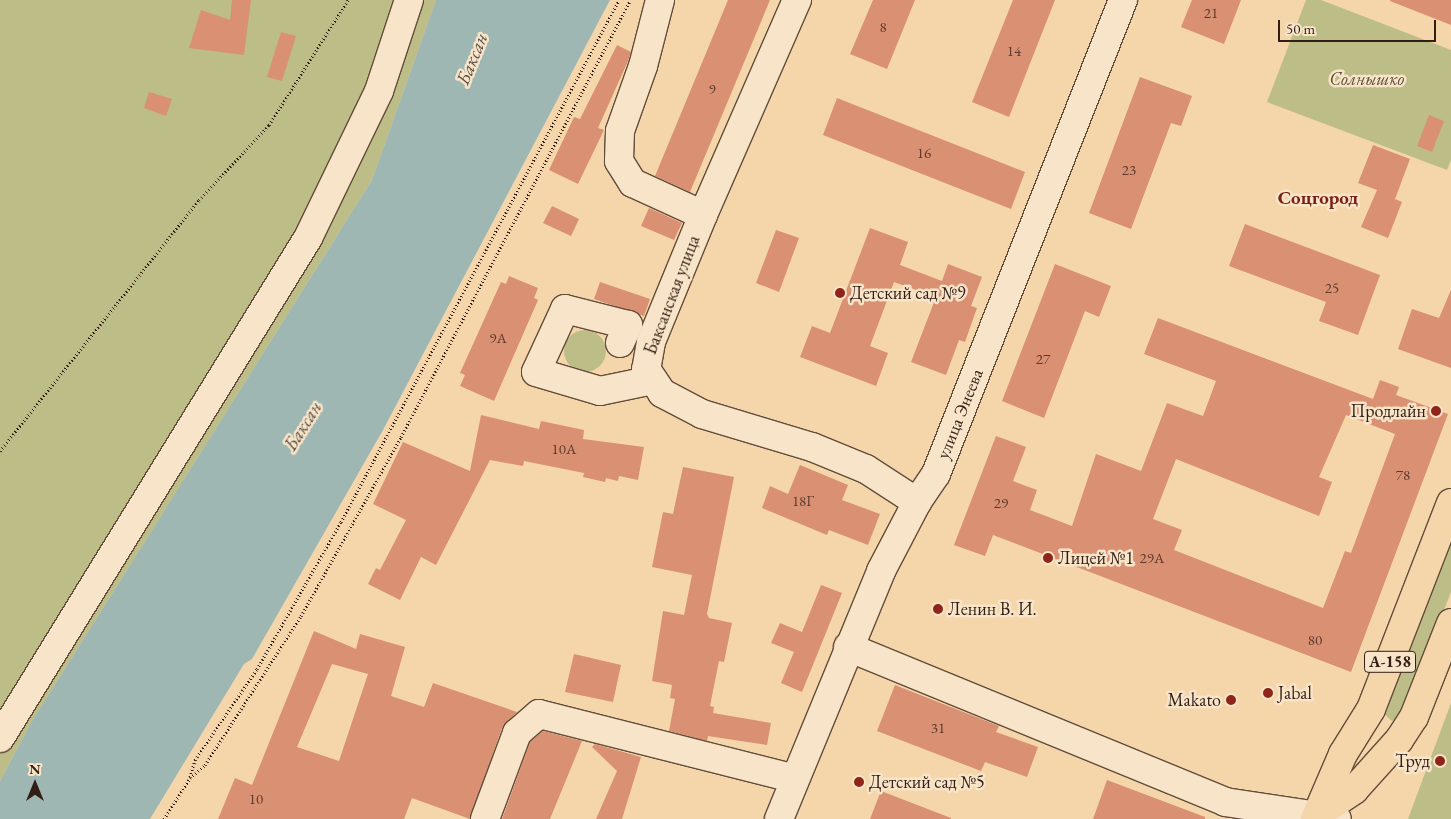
<!DOCTYPE html>
<html>
<head>
<meta charset="utf-8">
<style>
	body { margin:0 }
	#map { position:relative; width:1451px; height:819px; overflow:hidden; background:#f4d6aa; font-family:"EB Garamond",serif }
	div>[style] { position:absolute }
	[style*='--x'] { left:calc(var(--x)*1px); top:calc(var(--y)*1px); width:calc(var(--w)*1px); rotate:calc(var(--a)*1deg) }
	.green>* { inset:0; background:#bdbd87 }
	.round { border-radius:50% }
	.water>* { inset:0; background:#9eb7b2 }
	.building>* { inset:0; background:#da9073 }
	.path>* { height:3px; margin-top:-1.5px; transform-origin:0; background:repeating-linear-gradient(90deg,#331e15 0 1px,transparent 0 3.5px) }
	.roads { filter:drop-shadow(1px 0 #634c3a) drop-shadow(-1px 0 #634c3a) drop-shadow(0 1px #634c3a) drop-shadow(0 -1px #634c3a) }
	.minor>* { height:28px; margin:-14px; padding:0 14px; transform-origin:14px; border-radius:14px; background:#f8e4c8 }
	.major>* { height:28px; margin:-14px; padding:0 14px; transform-origin:14px; border-radius:14px; background:#f4d6aa }
	.dots>* { width:14px; height:14px; translate:-50% -50%; box-sizing:border-box; border:2px solid #f8e4c8; border-radius:50% }
	span { translate:-50% -50%; white-space:nowrap; text-align:center; line-height:1.15; -webkit-text-stroke:5px #f8e4c8; paint-order:stroke }
	.number-label { font-size:15px; color:#5d3a2c }
	.number-label span { -webkit-text-stroke-width:0 }
	.shield-label span { padding:1px 4px; background:#f8e4c8; border:1px solid; border-radius:4px; -webkit-text-stroke-width:0 }
	.shield-label { font-size:16px; color:#331e15; font-weight:700 }
	.park-label { font-size:18px; color:#5c4e37; font-style:italic }
	.poi-label { font-size:18px; color:#331e15 }
	.left { translate:0 -50%; text-align:left }
	.right { translate:-100% -50%; text-align:right }
	.street-label { font-size:18px; color:#331e15 }
	.water-label { font-size:19px; color:#534c44; font-style:italic }
	.neighbourhood-label { font-size:19px; color:#7a1f14; font-weight:700 }
	.north { position:absolute; left:10px; top:759px; width:50px; height:50px; -webkit-text-stroke:4px #f8e4c8; paint-order:stroke; rotate:0deg; font-size:14px; font-weight:700; line-height:20px; text-align:center; color:#331e15 }
	.north::after { content:''; display:block; margin:auto; width:18px; height:22px; background:#331e15; clip-path:polygon(50% 0,100% 100%,50% 72%,0 100%) }
	.scale { position:absolute; left:1278px; top:20px; width:158px; height:22px; box-sizing:border-box; border:2px solid #331e15; border-top:0; padding-left:6px; font-size:15px; line-height:18px; white-space:nowrap; color:#331e15; -webkit-text-stroke:4px #f8e4c8; paint-order:stroke }
</style>
</head>
<body>
<div id="map">
	<div class="green">
		<div style="clip-path:polygon(0 0,436px 0,372px 180px,32px 721px,0 781px)"></div>
		<div style="clip-path:polygon(1306px 0,1321px 0,1451px 50px,1451px 160px,1447px 170px,1267px 102px)"></div>
		<div class="round" style="left:564px;top:330px;width:42px;height:42px"></div>
		<div style="clip-path:polygon(1451px 531px,1451px 592px,1403px 715px,1392px 721px,1383px 713px)"></div>
		<div style="clip-path:polygon(1451px 703px,1451px 819px,1408px 819px)"></div>
	</div>
	<div class="water">
		<div style="clip-path:polygon(436px 0,610px 0,383px 430px,252px 659px,244px 664px,150px 819px,0 819px,0 781px,32px 721px,372px 180px)"></div>
	</div>
	<div class="building">
		<div style="clip-path:polygon(232px 0,251px 0,244px 55px,189px 48px,201px 10px,230px 20px)"></div>
		<div style="clip-path:polygon(728px 0,770px 0,690px 192px,655px 176px)"></div>
		<div style="clip-path:polygon(873px 0,915px 0,887px 69px,850px 54px)"></div>
		<div style="clip-path:polygon(1013px 0,1055px 0,1009px 117px,972px 102px)"></div>
		<div style="clip-path:polygon(1192px 0,1241px 0,1224px 44px,1181px 27px)"></div>
		<div style="clip-path:polygon(1390px 0,1451px 0,1451px 25px,1390px 1px)"></div>
		<div style="clip-path:polygon(281px 32px,296px 36px,282px 81px,267px 77px)"></div>
		<div style="clip-path:polygon(617px 45px,631px 52px,628px 61px,598px 128px,604px 130px,578px 184px,549px 170px,574px 117px,580px 119px)"></div>
		<div style="clip-path:polygon(1140px 77px,1192px 96px,1181px 126px,1171px 123px,1131px 229px,1089px 213px)"></div>
		<div style="clip-path:polygon(149px 92px,172px 99px,166px 116px,144px 108px)"></div>
		<div style="clip-path:polygon(837px 98px,1025px 172px,1011px 209px,823px 135px)"></div>
		<div style="clip-path:polygon(1429px 115px,1444px 121px,1432px 152px,1417px 146px)"></div>
		<div style="clip-path:polygon(1373px 145px,1410px 159px,1395px 199px,1402px 202px,1388px 238px,1361px 227px,1377px 190px,1358px 183px)"></div>
		<div style="clip-path:polygon(552px 206px,579px 219px,571px 236px,543px 223px)"></div>
		<div style="clip-path:polygon(649px 208px,682px 223px,674px 240px,641px 226px)"></div>
		<div style="clip-path:polygon(1245px 224px,1380px 275px,1358px 335px,1319px 321px,1326px 302px,1229px 266px)"></div>
		<div style="clip-path:polygon(870px 228px,908px 242px,900px 265px,942px 281px,948px 264px,982px 277px,971px 306px,977px 308px,965px 342px,959px 340px,946px 375px,911px 362px,936px 297px,894px 282px,870px 346px,888px 353px,876px 386px,800px 357px,812px 326px,830px 333px)"></div>
		<div style="clip-path:polygon(776px 230px,799px 238px,779px 292px,756px 283px)"></div>
		<div style="clip-path:polygon(1055px 264px,1111px 286px,1099px 317px,1085px 311px,1044px 418px,1002px 401px)"></div>
		<div style="clip-path:polygon(509px 276px,538px 288px,534px 298px,538px 300px,494px 401px,460px 386px,465px 375px,460px 373px,501px 282px,506px 284px)"></div>
		<div style="clip-path:polygon(600px 282px,650px 299px,644px 316px,594px 299px)"></div>
		<div style="clip-path:polygon(1451px 290px,1451px 368px,1398px 349px,1412px 309px,1439px 318px)"></div>
		<div style="clip-path:polygon(evenodd,1158px 318px,1373px 399px,1380px 380px,1399px 387px,1396px 395px,1448px 414px,1351px 672px,993px 535px,985px 556px,954px 545px,996px 436px,1026px 447px,1013px 481px,1037px 490px,1030px 510px,1072px 526px,1096px 454px,1141px 471px,1167px 403px,1203px 416px,1216px 381px,1144px 354px,1158px 318px,1346px 415px,1395px 434px,1351px 553px,1345px 551px,1323px 608px,1174px 550px,1182px 530px,1153px 519px,1176px 459px,1319px 516px,1332px 482px,1319px 477px,1346px 415px)"></div>
		<div style="clip-path:polygon(481px 415px,539px 429px,541px 421px,584px 430px,583px 439px,644px 447px,638px 480px,619px 476px,618px 481px,606px 478px,605px 482px,583px 477px,584px 473px,524px 461px,523px 466px,490px 460px,436px 565px,421px 557px,400px 600px,368px 584px,376px 568px,380px 570px,406px 520px,373px 504px,403px 442px,470px 471px)"></div>
		<div style="clip-path:polygon(800px 465px,848px 485px,842px 500px,880px 514px,868px 545px,829px 530px,827px 535px,762px 508px,770px 486px,788px 494px)"></div>
		<div style="clip-path:polygon(683px 467px,734px 477px,707px 614px,709px 618px,732px 623px,724px 662px,719px 661px,710px 706px,714px 707px,713px 713px,771px 723px,767px 745px,708px 736px,707px 741px,669px 731px,675px 699px,670px 698px,672px 685px,652px 681px,663px 611px,684px 615px,692px 575px,652px 567px,663px 512px,673px 514px)"></div>
		<div style="clip-path:polygon(821px 585px,842px 593px,802px 692px,781px 683px,794px 652px,771px 643px,780px 623px,802px 632px)"></div>
		<div style="clip-path:polygon(evenodd,314px 631px,356px 649px,360px 634px,405px 647px,391px 696px,424px 707px,433px 683px,517px 712px,502px 728px,470px 819px,412px 798px,404px 819px,218px 819px,235px 778px,252px 785px,314px 631px,332px 664px,368px 674px,339px 761px,297px 747px,332px 664px)"></div>
		<div style="clip-path:polygon(574px 654px,621px 665px,613px 702px,565px 692px)"></div>
		<div style="clip-path:polygon(895px 685px,999px 726px,996px 732px,1038px 747px,1027px 777px,985px 762px,981px 771px,877px 731px)"></div>
		<div style="clip-path:polygon(543px 731px,582px 741px,550px 819px,502px 819px,530px 742px)"></div>
		<div style="clip-path:polygon(595px 744px,641px 757px,622px 819px,596px 819px,617px 771px,592px 747px)"></div>
		<div style="clip-path:polygon(1107px 780px,1205px 817px,1205px 819px,1093px 819px)"></div>
		<div style="clip-path:polygon(881px 791px,951px 818px,951px 819px,870px 819px)"></div>
	</div>
	<div class="path">
		<div style="--x:0;--y:451;--w:320;--a:-51.6"></div>
		<div style="--x:199;--y:200;--w:103;--a:-47"></div>
		<div style="--x:269;--y:125;--w:148;--a:-57.7"></div>
		<div style="--x:190;--y:777;--w:18;--a:-74"></div>
		<div style="--x:195;--y:760;--w:110;--a:-55.7"></div>
		<div style="--x:257;--y:669;--w:169;--a:-60.3"></div>
		<div style="--x:341;--y:522;--w:591;--a:-61.96"></div>
		<div style="--x:164;--y:819;--w:49;--a:-57.6"></div>
		<div style="--x:190;--y:778;--w:20;--a:-41"></div>
		<div style="--x:205;--y:765;--w:177;--a:-57.2"></div>
		<div style="--x:301;--y:616;--w:205;--a:-60.8"></div>
		<div style="--x:401;--y:437;--w:493;--a:-62.3"></div>
	</div>
	<div class="roads">
		<div class="minor">
			<div style="--x:660;--y:0;--w:68;--a:104.4"></div>
			<div style="--x:643;--y:66;--w:69;--a:109.5"></div>
			<div style="--x:620;--y:131;--w:30;--a:92"></div>
			<div style="--x:619;--y:161;--w:26;--a:58"></div>
			<div style="--x:633;--y:183;--w:77;--a:24.6"></div>
			<div style="--x:703;--y:215;--w:137;--a:112.3"></div>
			<div style="--x:651;--y:342;--w:27;--a:100"></div>
			<div style="--x:646;--y:369;--w:29;--a:56"></div>
			<div style="--x:662;--y:393;--w:45;--a:27.7"></div>
			<div style="--x:702;--y:414;--w:115;--a:16.7"></div>
			<div style="--x:812;--y:447;--w:58;--a:22.2"></div>
			<div style="--x:866;--y:469;--w:61;--a:32.9"></div>
			<div style="--x:703;--y:215;--w:235;--a:-66.4"></div>
			<div style="--x:620;--y:343;--w:20;--a:-66"></div>
			<div style="--x:628;--y:325;--w:65;--a:-165.7"></div>
			<div style="--x:565;--y:309;--w:69;--a:114.7"></div>
			<div style="--x:536;--y:372;--w:67;--a:16.5"></div>
			<div style="--x:600;--y:391;--w:54;--a:-11.7"></div>
			<div style="--x:848;--y:647;--w:408;--a:22.3"></div>
			<div style="--x:1225;--y:802;--w:113;--a:8.6"></div>
			<div style="--x:0;--y:738;--w:587;--a:-58.37"></div>
			<div style="--x:308;--y:238;--w:163;--a:-64.2"></div>
			<div style="--x:379;--y:91;--w:96;--a:-71.8"></div>
			<div style="--x:485;--y:819;--w:92;--a:-69.6"></div>
			<div style="--x:517;--y:733;--w:29;--a:-41"></div>
			<div style="--x:539;--y:714;--w:264;--a:14.2"></div>
			<div style="--x:779;--y:819;--w:268;--a:-67.6"></div>
			<div style="--x:881;--y:571;--w:78;--a:-62.4"></div>
			<div style="--x:917;--y:502;--w:34;--a:-56"></div>
			<div style="--x:936;--y:474;--w:510;--a:-68.47"></div>
		</div>
		<div class="major">
			<div style="--x:1317;--y:815;--w:45;--a:-34"></div>
			<div style="--x:1354;--y:790;--w:67;--a:-48"></div>
			<div style="--x:1399;--y:740;--w:27;--a:-57"></div>
			<div style="--x:1414;--y:717;--w:101;--a:-68.5"></div>
			<div style="--x:1315;--y:819;--w:71;--a:-66.7"></div>
			<div style="--x:1343;--y:754;--w:53;--a:-58.1"></div>
			<div style="--x:1371;--y:709;--w:221;--a:-68.8"></div>
		</div>
	</div>
	<div class="dots">
		<div style="left:840px;top:293px;background:#8f2418"></div>
		<div style="left:1436px;top:411px;background:#8f2418"></div>
		<div style="left:1048px;top:558px;background:#8f2418"></div>
		<div style="left:938px;top:609px;background:#8f2418"></div>
		<div style="left:1268px;top:693px;background:#8f2418"></div>
		<div style="left:1231px;top:700px;background:#8f2418"></div>
		<div style="left:1440px;top:761px;background:#8f2418"></div>
		<div style="left:859px;top:782px;background:#8f2418"></div>
	</div>
	<div class="number-label">
		<span style="left:1211px;top:13px">21</span>
		<span style="left:883px;top:27px">8</span>
		<span style="left:1014px;top:51px">14</span>
		<span style="left:712px;top:89px">9</span>
		<span style="left:924px;top:153px">16</span>
		<span style="left:1129px;top:170px">23</span>
		<span style="left:1332px;top:288px">25</span>
		<span style="left:498px;top:338px">9А</span>
		<span style="left:1043px;top:359px">27</span>
		<span style="left:564px;top:449px">10А</span>
		<span style="left:1403px;top:475px">78</span>
		<span style="left:803px;top:501px">18Г</span>
		<span style="left:1001px;top:503px">29</span>
		<span style="left:1152px;top:558px">29А</span>
		<span style="left:1315px;top:640px">80</span>
		<span style="left:938px;top:728px">31</span>
		<span style="left:256px;top:799px">10</span>
	</div>
	<div class="shield-label">
		<span style="left:1390px;top:662px">А-158</span>
	</div>
	<div class="park-label">
		<span style="left:1367px;top:79px">Солнышко</span>
	</div>
	<div class="poi-label">
		<span class="left" style="left:850px;top:293px">Детский сад №9</span>
		<span class="right" style="left:1426px;top:411px">Продлайн</span>
		<span class="left" style="left:1058px;top:558px">Лицей №1</span>
		<span class="left" style="left:948px;top:609px">Ленин В. И.</span>
		<span class="left" style="left:1278px;top:693px">Jabal</span>
		<span class="right" style="left:1221px;top:700px">Мakato</span>
		<span class="right" style="left:1430px;top:761px">Труд</span>
		<span class="left" style="left:869px;top:782px">Детский сад №5</span>
	</div>
	<div class="street-label">
		<span style="left:672px;top:295px;rotate:-69deg">Баксанская улица</span>
		<span style="left:960px;top:414px;rotate:-68deg">улица Энеева</span>
	</div>
	<div class="water-label">
		<span style="left:472px;top:59px;rotate:-68deg">Баксан</span>
		<span style="left:303px;top:426px;rotate:-58deg">Баксан</span>
	</div>
	<div class="neighbourhood-label">
		<span style="left:1318px;top:198px">Соцгород</span>
	</div>
	<div class="north">N</div>
	<div class="scale">50 m</div>
</div>
</body>
</html>
